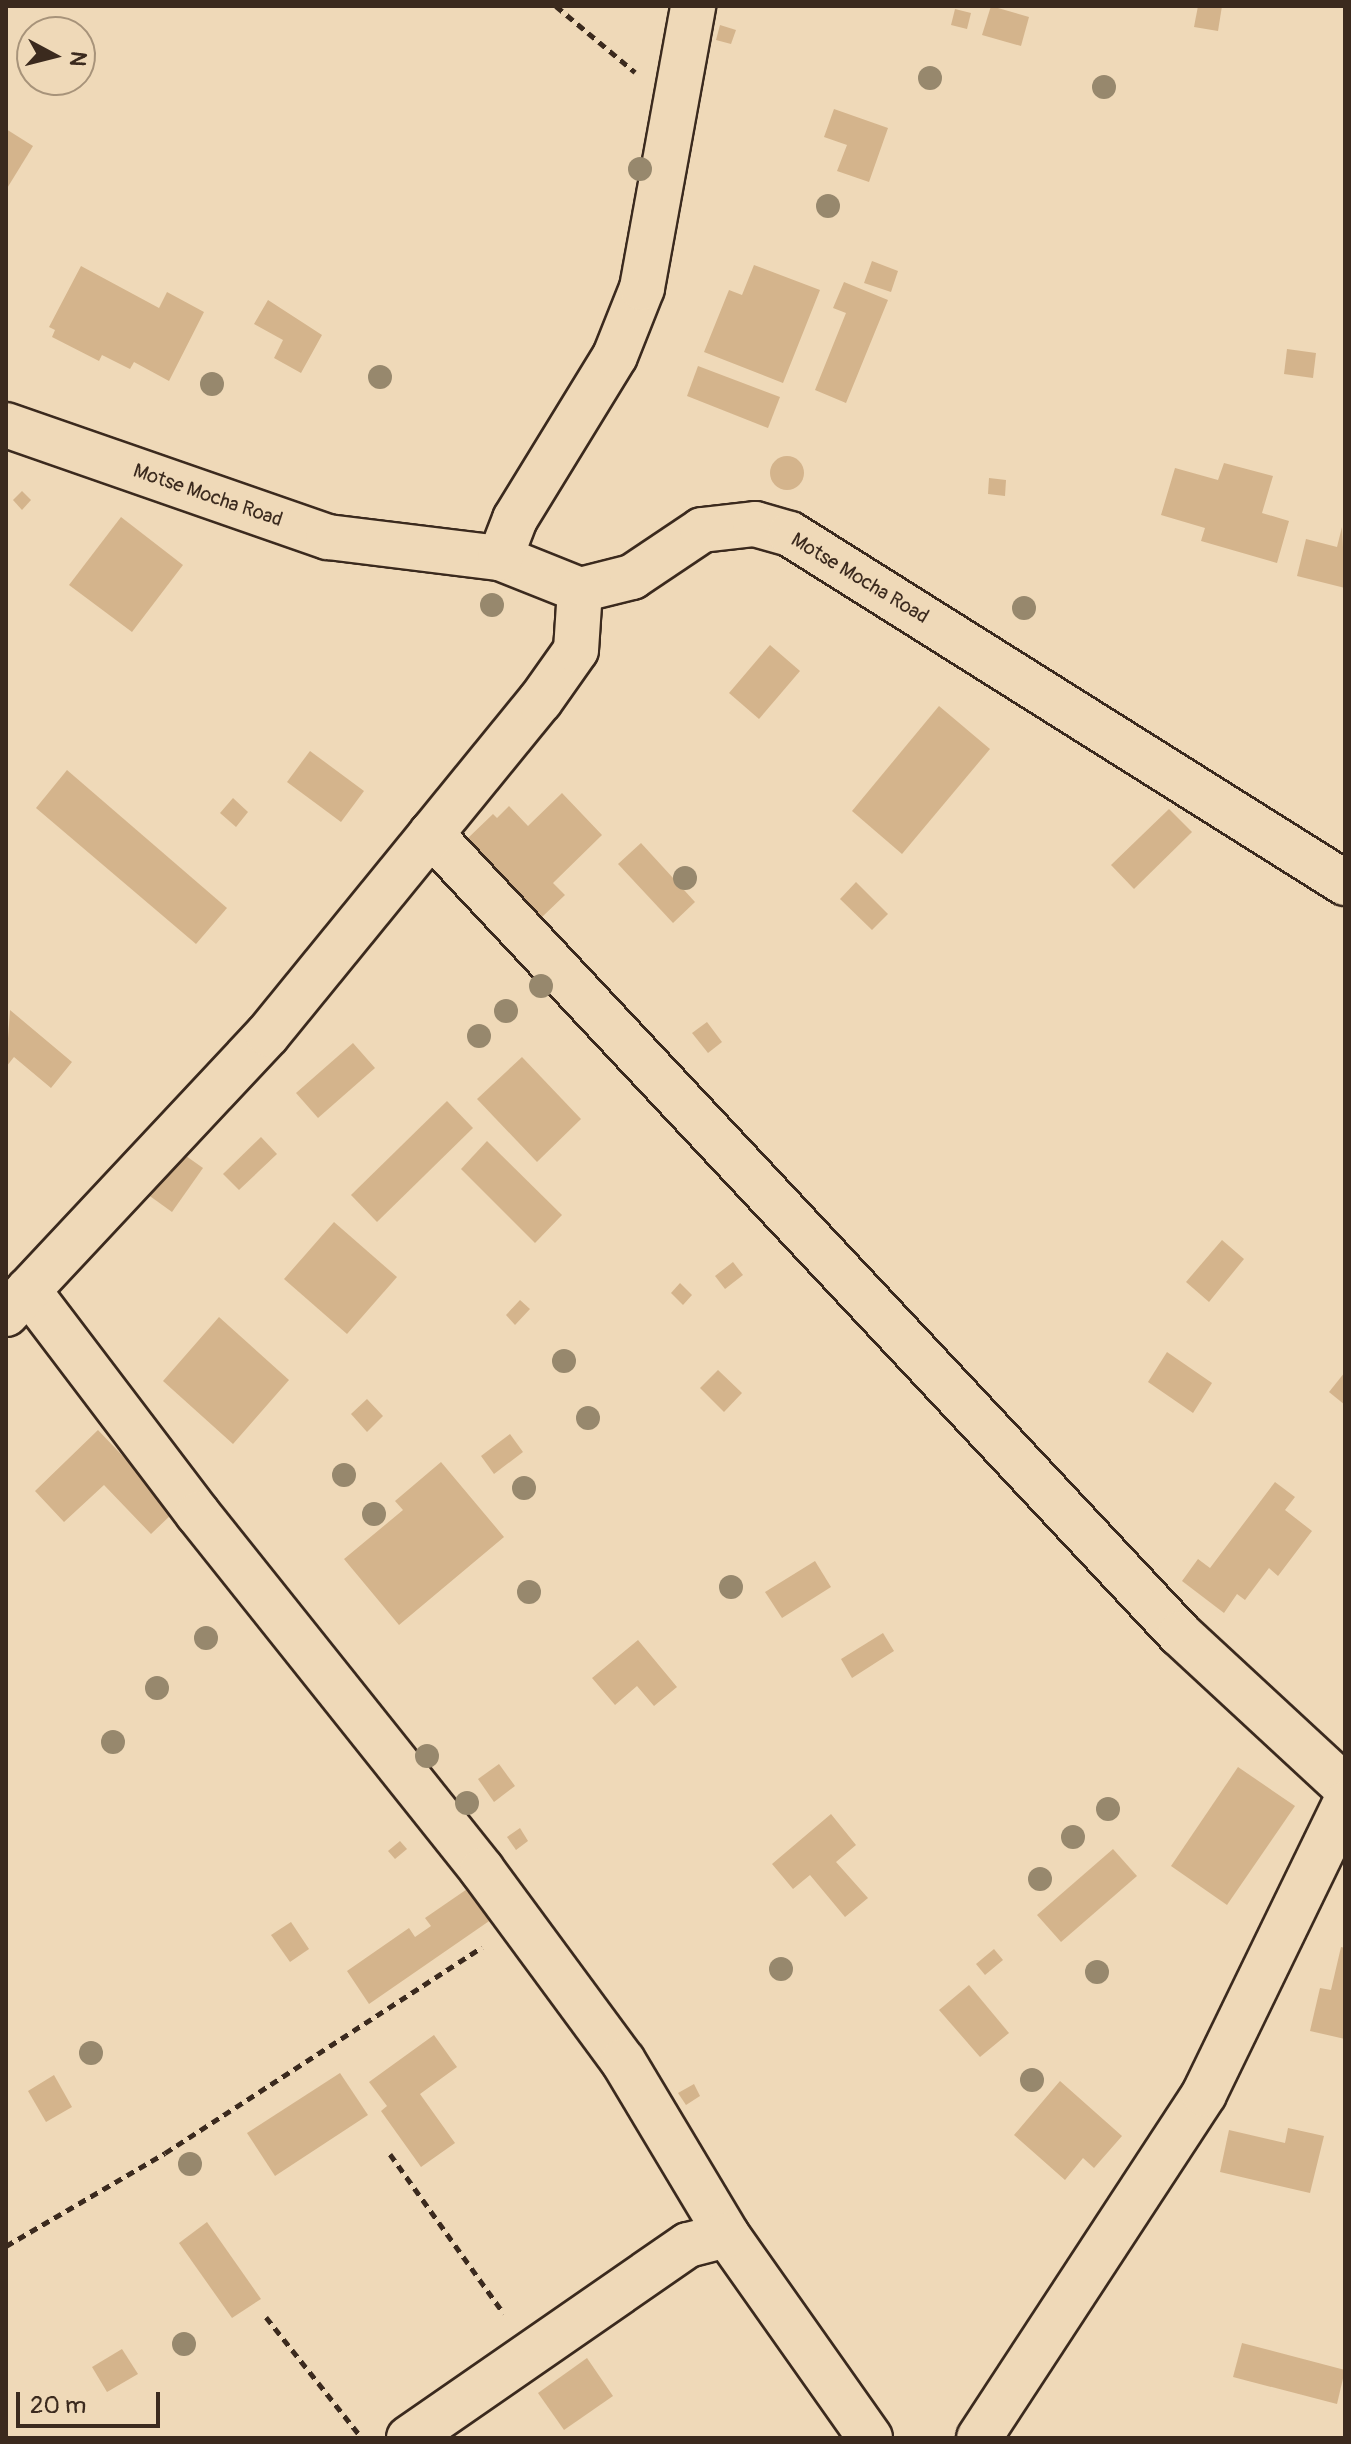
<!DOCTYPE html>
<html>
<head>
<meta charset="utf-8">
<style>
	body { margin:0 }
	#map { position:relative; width:1351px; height:2444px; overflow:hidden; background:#efd9b8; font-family:Pangolin,sans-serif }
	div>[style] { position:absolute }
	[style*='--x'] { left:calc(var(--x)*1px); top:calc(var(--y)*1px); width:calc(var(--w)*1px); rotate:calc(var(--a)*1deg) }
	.building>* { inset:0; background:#d4b48c }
	.round { border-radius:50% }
	.path>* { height:5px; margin-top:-2.5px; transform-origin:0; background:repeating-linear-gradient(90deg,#3b2a1e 0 8px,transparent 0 14px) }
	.roads { filter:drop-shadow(2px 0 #3b2a1e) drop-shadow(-2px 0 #3b2a1e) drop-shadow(0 2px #3b2a1e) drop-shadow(0 -2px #3b2a1e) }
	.street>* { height:44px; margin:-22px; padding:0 22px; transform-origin:22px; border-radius:22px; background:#efd9b8 }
	.trees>* { width:24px; height:24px; margin:-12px; border-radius:50%; background:#97886d }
	span { translate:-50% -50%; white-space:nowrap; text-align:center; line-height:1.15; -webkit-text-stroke:8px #efd9b8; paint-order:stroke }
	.street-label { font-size:20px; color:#3b2a1e }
	.frame { position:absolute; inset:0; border:8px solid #3b2a1e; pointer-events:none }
	.north { position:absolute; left:16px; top:16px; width:80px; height:80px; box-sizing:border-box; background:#efd9b8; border:2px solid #a7937a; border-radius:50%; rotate:97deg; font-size:22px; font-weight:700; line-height:32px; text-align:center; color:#3b2a1e }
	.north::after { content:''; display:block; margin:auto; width:28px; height:36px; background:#3b2a1e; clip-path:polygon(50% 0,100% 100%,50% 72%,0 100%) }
	.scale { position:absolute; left:16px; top:2392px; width:144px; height:36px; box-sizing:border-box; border:4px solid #3b2a1e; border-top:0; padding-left:10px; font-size:24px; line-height:28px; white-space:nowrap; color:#3b2a1e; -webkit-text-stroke:6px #efd9b8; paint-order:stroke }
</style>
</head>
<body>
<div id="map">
	<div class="building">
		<div style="clip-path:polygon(991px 6px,1029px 17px,1021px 46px,982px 35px)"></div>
		<div style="clip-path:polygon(1198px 6px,1222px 6px,1218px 31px,1194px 27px)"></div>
		<div style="clip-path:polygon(955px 9px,971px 13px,967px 29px,951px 25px)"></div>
		<div style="clip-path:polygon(720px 25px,736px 30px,731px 44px,716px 40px)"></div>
		<div style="clip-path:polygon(834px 109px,888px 128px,869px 182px,837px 171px,847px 145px,824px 137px)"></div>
		<div style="clip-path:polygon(6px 129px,33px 146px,6px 190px)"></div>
		<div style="clip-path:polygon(872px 261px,898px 271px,891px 292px,864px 283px)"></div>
		<div style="clip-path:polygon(754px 265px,820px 290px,783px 383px,704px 352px,729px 290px,742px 295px)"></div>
		<div style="clip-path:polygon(81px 266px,159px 308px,167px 292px,204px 312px,169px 381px,134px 362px,130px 369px,102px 355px,99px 361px,52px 337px,55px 330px,49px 327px)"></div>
		<div style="clip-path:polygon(844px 282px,888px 300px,846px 403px,815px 390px,846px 313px,833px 308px)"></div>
		<div style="clip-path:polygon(268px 300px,322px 335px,301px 373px,274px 358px,283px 340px,254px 324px)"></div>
		<div style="clip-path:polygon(1287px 349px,1316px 353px,1313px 378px,1284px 374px)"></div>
		<div style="clip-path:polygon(698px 366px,780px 397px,768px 428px,687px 396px)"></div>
		<div class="round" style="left:770px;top:456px;width:34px;height:34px"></div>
		<div style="clip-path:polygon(1224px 463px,1273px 476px,1262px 513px,1289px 521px,1277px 563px,1201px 541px,1205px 528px,1161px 515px,1175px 468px,1218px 480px)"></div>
		<div style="clip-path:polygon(989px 478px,1006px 480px,1005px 496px,988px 494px)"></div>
		<div style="clip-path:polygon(22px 491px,31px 500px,22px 510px,13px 500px)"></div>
		<div style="clip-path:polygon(121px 517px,183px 565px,132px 632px,69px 585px)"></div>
		<div style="clip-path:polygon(1342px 527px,1345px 588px,1297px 576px,1306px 539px,1337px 547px)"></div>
		<div style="clip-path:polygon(770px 645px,800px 671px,759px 719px,729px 693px)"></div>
		<div style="clip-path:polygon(939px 706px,990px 749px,902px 854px,852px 811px)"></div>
		<div style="clip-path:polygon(310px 751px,364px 791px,341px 822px,287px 782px)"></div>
		<div style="clip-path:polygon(67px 770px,227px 908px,196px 944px,36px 808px)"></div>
		<div style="clip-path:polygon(562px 793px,602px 835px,553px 883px,565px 895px,542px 917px,467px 839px,493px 814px,497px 818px,509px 806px,528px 826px)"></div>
		<div style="clip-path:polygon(233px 798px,248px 812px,236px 827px,220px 813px)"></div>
		<div style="clip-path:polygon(1169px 809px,1192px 832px,1134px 889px,1111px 865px)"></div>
		<div style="clip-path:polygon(641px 843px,695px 902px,673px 923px,618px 864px)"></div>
		<div style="clip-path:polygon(856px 882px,888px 914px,872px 930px,840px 899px)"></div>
		<div style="clip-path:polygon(10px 1010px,72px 1062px,51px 1088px,14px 1057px,6px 1067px)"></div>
		<div style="clip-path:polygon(707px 1022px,722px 1042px,708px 1053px,692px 1033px)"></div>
		<div style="clip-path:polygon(353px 1043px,375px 1068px,318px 1118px,296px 1093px)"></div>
		<div style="clip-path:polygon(522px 1057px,581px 1119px,537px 1162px,477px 1099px)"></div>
		<div style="clip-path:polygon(447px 1101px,473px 1128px,377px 1222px,351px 1195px)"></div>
		<div style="clip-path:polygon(261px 1137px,277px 1154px,239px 1190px,223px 1174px)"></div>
		<div style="clip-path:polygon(487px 1141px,562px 1215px,535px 1243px,461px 1169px)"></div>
		<div style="clip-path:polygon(179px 1151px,203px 1168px,172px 1212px,147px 1194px)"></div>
		<div style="clip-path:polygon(334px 1222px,397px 1277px,347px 1334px,284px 1279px)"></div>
		<div style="clip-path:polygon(1222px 1240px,1244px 1259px,1209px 1302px,1186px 1282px)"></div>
		<div style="clip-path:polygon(733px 1262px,743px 1275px,725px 1289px,715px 1276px)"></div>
		<div style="clip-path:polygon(680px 1283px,692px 1295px,683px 1305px,671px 1293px)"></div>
		<div style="clip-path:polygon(520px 1300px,530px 1309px,515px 1325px,506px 1315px)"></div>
		<div style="clip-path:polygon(219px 1317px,289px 1380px,233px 1444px,163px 1381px)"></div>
		<div style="clip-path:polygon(1167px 1352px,1212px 1383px,1193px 1413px,1148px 1382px)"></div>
		<div style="clip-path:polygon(718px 1370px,742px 1393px,724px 1412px,700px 1388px)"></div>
		<div style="clip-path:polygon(1345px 1372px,1345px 1405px,1329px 1392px)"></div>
		<div style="clip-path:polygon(367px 1399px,383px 1416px,367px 1432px,351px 1414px)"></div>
		<div style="clip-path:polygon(98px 1430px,175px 1511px,151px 1534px,104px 1485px,64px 1522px,35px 1491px)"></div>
		<div style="clip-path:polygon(510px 1434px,523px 1452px,494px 1474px,481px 1456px)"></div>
		<div style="clip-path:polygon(441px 1462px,504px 1537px,399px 1625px,344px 1559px,403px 1510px,395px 1501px)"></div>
		<div style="clip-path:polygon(1275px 1482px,1295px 1497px,1285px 1510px,1312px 1531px,1278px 1576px,1269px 1568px,1245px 1600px,1237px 1594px,1224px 1613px,1182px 1581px,1198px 1559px,1210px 1568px)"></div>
		<div style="clip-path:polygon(815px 1561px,831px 1587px,782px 1618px,765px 1592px)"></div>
		<div style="clip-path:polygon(883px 1633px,894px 1651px,852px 1678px,841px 1659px)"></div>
		<div style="clip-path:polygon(638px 1640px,677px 1687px,654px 1706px,637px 1686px,615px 1705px,592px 1678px)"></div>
		<div style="clip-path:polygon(499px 1764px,515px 1786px,494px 1802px,478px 1779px)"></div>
		<div style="clip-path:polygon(1238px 1767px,1295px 1806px,1227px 1905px,1171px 1866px)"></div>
		<div style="clip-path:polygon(831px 1814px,856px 1845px,836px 1862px,868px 1898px,845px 1917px,810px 1875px,793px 1889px,772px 1864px)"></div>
		<div style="clip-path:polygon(520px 1828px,528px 1841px,516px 1850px,507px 1837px)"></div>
		<div style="clip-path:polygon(400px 1841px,407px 1849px,395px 1859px,388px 1851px)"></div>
		<div style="clip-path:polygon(1113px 1849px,1137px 1876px,1061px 1942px,1037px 1915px)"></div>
		<div style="clip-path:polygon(473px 1885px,495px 1917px,369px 2004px,347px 1971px,409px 1928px,415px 1937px,431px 1926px,425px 1918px)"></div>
		<div style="clip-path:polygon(291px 1922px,309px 1949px,290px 1962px,271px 1935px)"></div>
		<div style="clip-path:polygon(1341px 1947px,1345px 1948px,1345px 2039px,1310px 2031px,1320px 1988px,1331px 1990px)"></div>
		<div style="clip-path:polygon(994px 1949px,1003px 1960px,985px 1975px,976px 1964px)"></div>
		<div style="clip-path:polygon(969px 1985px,1009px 2033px,980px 2057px,939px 2010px)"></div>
		<div style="clip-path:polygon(434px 2035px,457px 2067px,420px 2094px,455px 2143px,421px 2167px,381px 2111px,387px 2106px,369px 2082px)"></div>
		<div style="clip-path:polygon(340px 2073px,368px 2115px,275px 2176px,247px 2133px)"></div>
		<div style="clip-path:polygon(54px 2075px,72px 2107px,46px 2122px,28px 2091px)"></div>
		<div style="clip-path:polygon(1060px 2081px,1122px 2136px,1094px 2168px,1083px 2158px,1065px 2180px,1014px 2135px)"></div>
		<div style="clip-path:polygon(694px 2084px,700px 2096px,686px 2105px,678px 2093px)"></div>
		<div style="clip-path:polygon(1288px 2128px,1324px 2136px,1310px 2193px,1220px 2172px,1229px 2130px,1285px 2143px)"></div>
		<div style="clip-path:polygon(207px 2222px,261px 2299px,232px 2318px,179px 2243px)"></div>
		<div style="clip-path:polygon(1242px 2343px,1345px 2370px,1337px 2404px,1233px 2377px)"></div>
		<div style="clip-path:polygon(122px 2349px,138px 2374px,107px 2392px,92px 2367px)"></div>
		<div style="clip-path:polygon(587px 2358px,613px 2396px,564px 2430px,538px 2393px)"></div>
	</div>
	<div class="path">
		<div style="--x:556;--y:6;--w:103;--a:39.9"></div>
		<div style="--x:390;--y:2154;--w:196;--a:54.5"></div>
		<div style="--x:6;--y:2246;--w:184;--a:-30.3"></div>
		<div style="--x:165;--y:2153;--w:378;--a:-33"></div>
		<div style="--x:266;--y:2317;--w:153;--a:51.6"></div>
	</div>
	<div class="roads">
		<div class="street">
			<div style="--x:6;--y:425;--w:341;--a:19.2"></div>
			<div style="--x:328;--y:537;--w:173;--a:7"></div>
			<div style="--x:500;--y:558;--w:86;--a:21.8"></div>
			<div style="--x:580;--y:590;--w:54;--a:-14"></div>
			<div style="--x:632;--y:577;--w:84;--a:-33.9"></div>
			<div style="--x:702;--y:530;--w:53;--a:-6.5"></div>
			<div style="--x:755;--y:524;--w:36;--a:16"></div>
			<div style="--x:790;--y:534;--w:656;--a:32.16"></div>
			<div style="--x:500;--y:558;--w:42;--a:-69"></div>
			<div style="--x:515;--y:519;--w:191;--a:-58.5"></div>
			<div style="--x:615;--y:356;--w:73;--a:-68.3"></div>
			<div style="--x:642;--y:288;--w:287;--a:-79.7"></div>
			<div style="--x:431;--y:834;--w:1096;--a:46.89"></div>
			<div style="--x:1180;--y:1634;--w:225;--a:42.8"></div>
			<div style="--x:28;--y:1290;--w:281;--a:52.8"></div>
			<div style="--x:198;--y:1514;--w:455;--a:51.4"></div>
			<div style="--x:482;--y:1870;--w:237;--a:53.6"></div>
			<div style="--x:623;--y:2061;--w:203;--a:59.1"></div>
			<div style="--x:727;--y:2235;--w:248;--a:54.8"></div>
			<div style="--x:6;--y:1314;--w:383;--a:-46.9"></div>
			<div style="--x:268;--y:1034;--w:430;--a:-50.8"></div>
			<div style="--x:540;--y:701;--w:62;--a:-54.8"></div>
			<div style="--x:576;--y:650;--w:60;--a:-86.2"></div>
			<div style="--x:409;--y:2438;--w:339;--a:-34.7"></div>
			<div style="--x:688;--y:2245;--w:40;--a:-14.4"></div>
			<div style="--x:979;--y:2438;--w:411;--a:-56.8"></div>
			<div style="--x:1204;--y:2094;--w:322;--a:-64.1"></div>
		</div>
	</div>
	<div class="trees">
		<div style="left:930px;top:78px"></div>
		<div style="left:1104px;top:87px"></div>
		<div style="left:640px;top:169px"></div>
		<div style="left:828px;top:206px"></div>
		<div style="left:380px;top:377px"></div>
		<div style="left:212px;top:384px"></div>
		<div style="left:492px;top:605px"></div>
		<div style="left:1024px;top:608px"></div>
		<div style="left:685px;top:878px"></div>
		<div style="left:541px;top:986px"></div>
		<div style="left:506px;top:1011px"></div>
		<div style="left:479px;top:1036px"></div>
		<div style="left:564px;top:1361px"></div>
		<div style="left:588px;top:1418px"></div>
		<div style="left:344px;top:1475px"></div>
		<div style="left:524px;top:1488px"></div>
		<div style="left:374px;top:1514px"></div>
		<div style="left:731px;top:1587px"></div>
		<div style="left:529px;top:1592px"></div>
		<div style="left:206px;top:1638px"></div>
		<div style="left:157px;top:1688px"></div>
		<div style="left:113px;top:1742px"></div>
		<div style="left:427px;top:1756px"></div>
		<div style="left:467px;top:1803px"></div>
		<div style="left:1108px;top:1809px"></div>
		<div style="left:1073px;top:1837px"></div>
		<div style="left:1040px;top:1879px"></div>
		<div style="left:781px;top:1969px"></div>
		<div style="left:1097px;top:1972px"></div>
		<div style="left:91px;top:2053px"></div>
		<div style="left:1032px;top:2080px"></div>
		<div style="left:190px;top:2164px"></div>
		<div style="left:184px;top:2344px"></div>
	</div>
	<div class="street-label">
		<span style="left:208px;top:495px;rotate:19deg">Motse Mocha Road</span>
		<span style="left:860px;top:578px;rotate:31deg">Motse Mocha Road</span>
	</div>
	<div class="frame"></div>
	<div class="north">N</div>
	<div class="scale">20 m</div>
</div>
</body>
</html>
